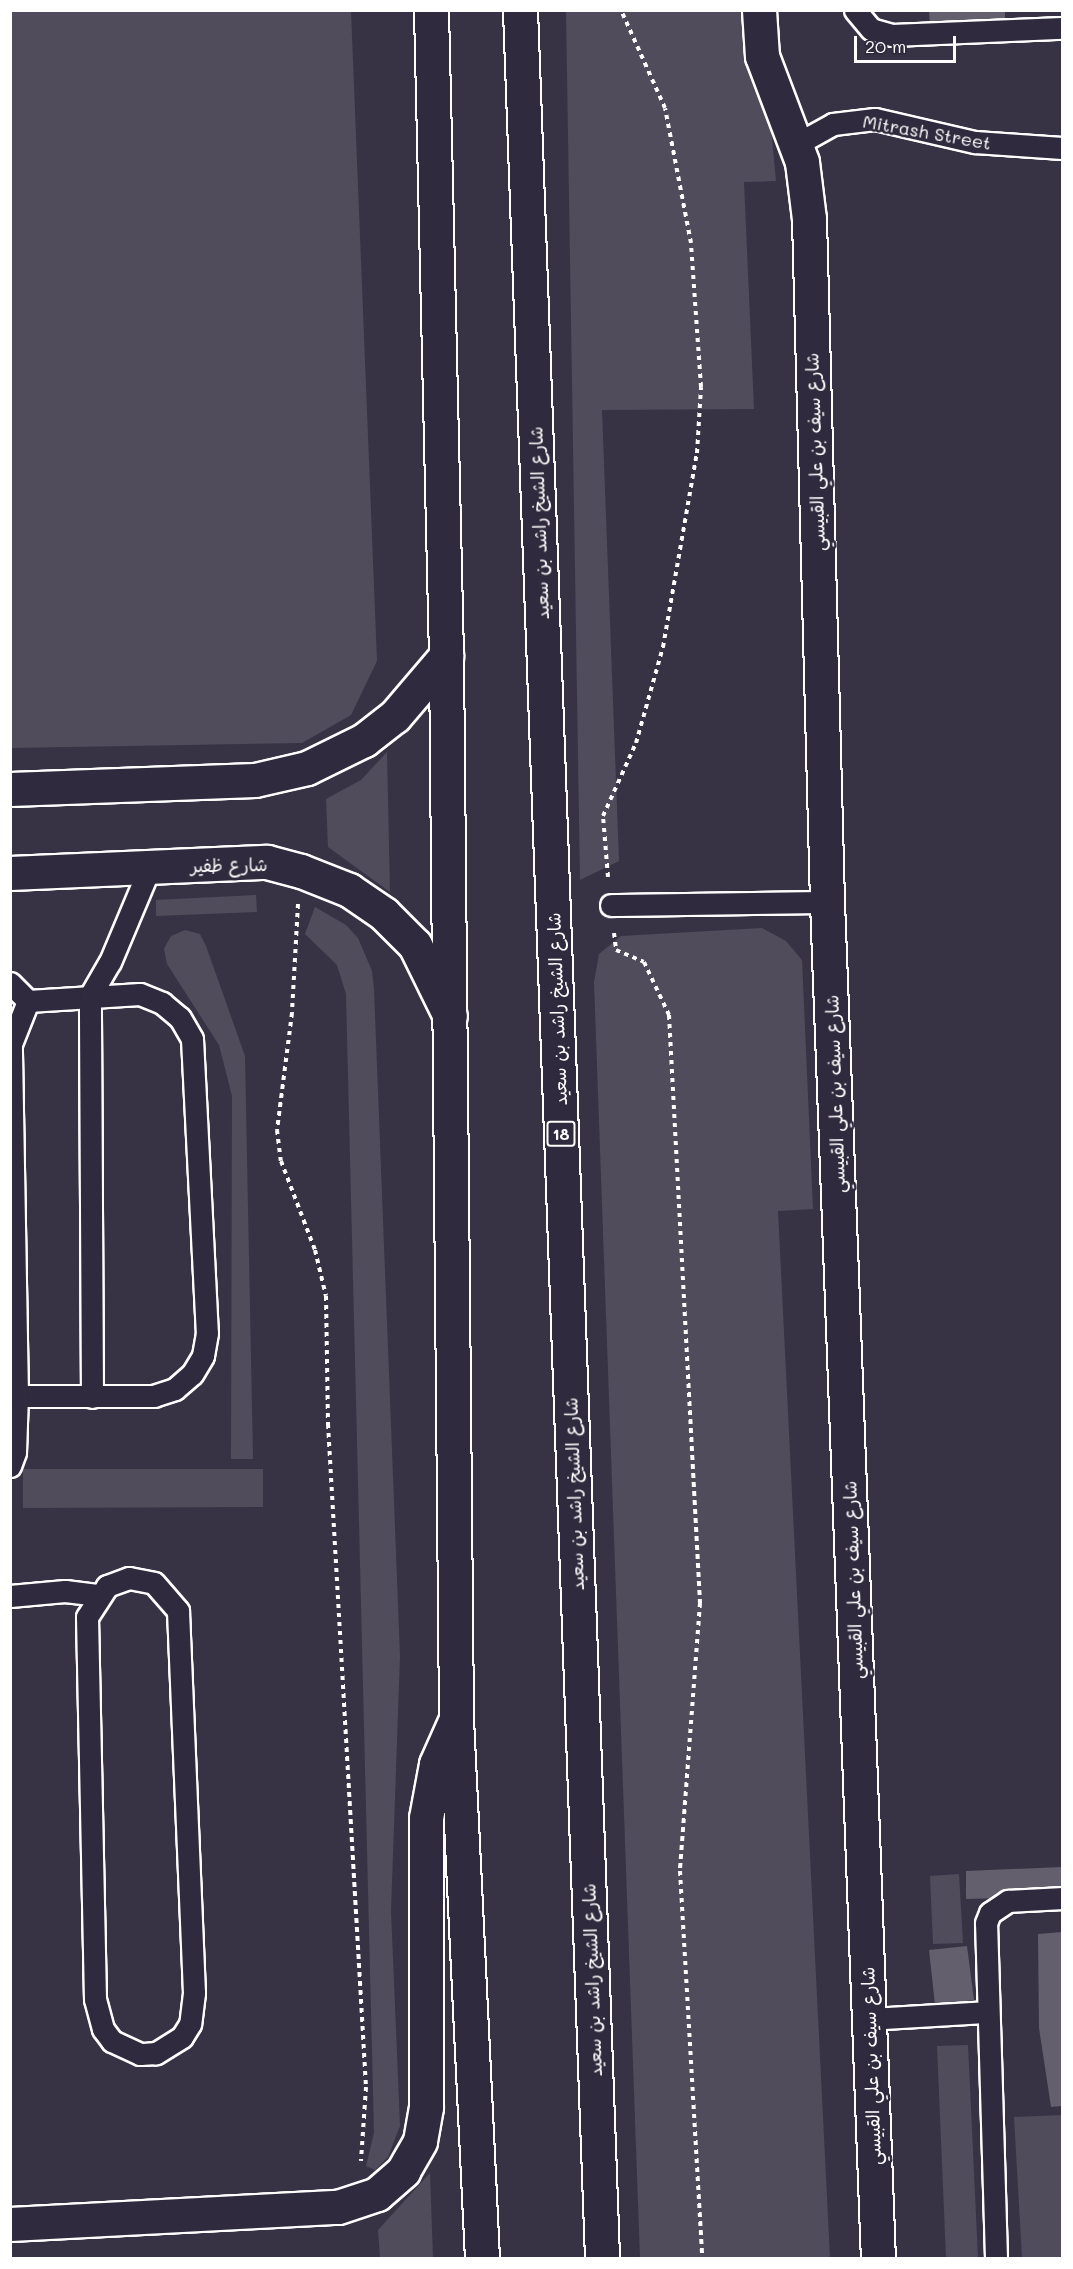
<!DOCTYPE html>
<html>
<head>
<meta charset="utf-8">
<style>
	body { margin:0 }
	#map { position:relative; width:1073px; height:2269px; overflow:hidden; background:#373345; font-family:Mali,"Playpen Sans Arabic",sans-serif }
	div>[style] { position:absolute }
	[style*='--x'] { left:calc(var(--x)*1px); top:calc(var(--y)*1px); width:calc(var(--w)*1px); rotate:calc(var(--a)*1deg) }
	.green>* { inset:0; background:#514c5c }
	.building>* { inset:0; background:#635f6d }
	.path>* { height:4px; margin-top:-2px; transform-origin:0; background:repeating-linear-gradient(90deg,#fff 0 4.5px,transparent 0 9px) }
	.roads { filter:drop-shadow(2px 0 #fff) drop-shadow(-2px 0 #fff) drop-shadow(0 2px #fff) drop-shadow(0 -2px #fff) }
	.service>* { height:21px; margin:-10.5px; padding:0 10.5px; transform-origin:10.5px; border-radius:10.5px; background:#2f2a3d }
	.minor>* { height:33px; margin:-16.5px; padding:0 16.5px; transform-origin:16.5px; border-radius:16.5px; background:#2f2a3d }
	.secondary>* { height:33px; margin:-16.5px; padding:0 16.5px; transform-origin:16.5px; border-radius:16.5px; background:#2f2a3d }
	.primary>* { height:33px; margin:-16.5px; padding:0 16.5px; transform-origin:16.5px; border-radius:16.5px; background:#2f2a3d }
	span { translate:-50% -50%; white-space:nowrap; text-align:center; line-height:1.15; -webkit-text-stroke:5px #2f2a3d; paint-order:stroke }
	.shield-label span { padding:2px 4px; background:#2f2a3d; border:2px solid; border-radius:4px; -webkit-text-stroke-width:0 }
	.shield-label { font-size:16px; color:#fff; font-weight:700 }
	.street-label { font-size:18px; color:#fff }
	.frame { position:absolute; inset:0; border:12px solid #fff; pointer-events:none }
	.scale { position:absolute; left:854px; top:36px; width:102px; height:27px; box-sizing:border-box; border:3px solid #fff; border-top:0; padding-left:8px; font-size:18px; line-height:21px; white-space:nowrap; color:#fff; -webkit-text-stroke:4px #2f2a3d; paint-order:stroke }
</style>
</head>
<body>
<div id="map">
	<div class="green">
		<div style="clip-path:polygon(10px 11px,351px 11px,377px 661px,351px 715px,302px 743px,11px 748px)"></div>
		<div style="clip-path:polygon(566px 11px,760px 11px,776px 181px,744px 182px,754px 409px,602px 410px,619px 861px,580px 880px)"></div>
		<div style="clip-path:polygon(387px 752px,390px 892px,328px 847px,326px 799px,361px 780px)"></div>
		<div style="clip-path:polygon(256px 895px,257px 912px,156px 916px,156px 900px)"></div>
		<div style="clip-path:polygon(315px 907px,346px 925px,358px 938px,372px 971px,374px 989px,400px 1656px,391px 1911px,400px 2126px,388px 2157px,375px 2170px,366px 2166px,374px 2133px,346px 994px,337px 965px,305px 934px)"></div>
		<div style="clip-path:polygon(762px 928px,786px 941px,802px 960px,813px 1209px,778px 1211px,830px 2258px,640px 2258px,594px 982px,599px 954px,621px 936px)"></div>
		<div style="clip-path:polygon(185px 930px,200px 934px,206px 946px,245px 1056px,253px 1459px,231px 1459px,232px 1096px,219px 1045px,167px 964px,164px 949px,171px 936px)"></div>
		<div style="clip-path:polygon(23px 1469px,263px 1469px,263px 1507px,23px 1508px)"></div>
		<div style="clip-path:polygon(959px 1874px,963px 1943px,933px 1944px,930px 1876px)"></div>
		<div style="clip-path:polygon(968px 2045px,978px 2258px,946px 2258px,937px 2046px)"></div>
		<div style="clip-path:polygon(1062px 2115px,1062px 2258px,1022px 2258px,1014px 2117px)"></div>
		<div style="clip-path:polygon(430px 2173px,433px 2258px,380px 2258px,378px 2230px)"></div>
	</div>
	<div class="building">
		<div style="clip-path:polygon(929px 10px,1005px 10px,1005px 23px,930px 27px)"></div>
		<div style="clip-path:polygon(1062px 1867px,1062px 1896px,966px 1899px,966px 1871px)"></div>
		<div style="clip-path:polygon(1062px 1932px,1062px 2106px,1051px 2107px,1039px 2028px,1038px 1934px)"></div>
		<div style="clip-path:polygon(967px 1946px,974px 2000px,935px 2005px,929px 1950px)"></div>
	</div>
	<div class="path">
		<div style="--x:608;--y:877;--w:61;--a:-94.7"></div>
		<div style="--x:603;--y:816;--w:80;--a:-65.7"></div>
		<div style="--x:636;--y:743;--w:100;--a:-74.3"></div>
		<div style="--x:663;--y:647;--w:197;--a:-80.1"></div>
		<div style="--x:697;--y:453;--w:66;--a:-86.5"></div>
		<div style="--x:701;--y:387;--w:144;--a:-94"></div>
		<div style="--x:691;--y:243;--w:137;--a:-100.9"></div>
		<div style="--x:665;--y:108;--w:107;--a:-114.2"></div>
		<div style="--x:298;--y:904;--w:109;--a:93.2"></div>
		<div style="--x:292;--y:1013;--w:118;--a:97.3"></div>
		<div style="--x:277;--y:1130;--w:31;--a:83"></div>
		<div style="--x:281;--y:1161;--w:95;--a:69.1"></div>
		<div style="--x:315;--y:1250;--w:47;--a:76.6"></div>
		<div style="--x:326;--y:1296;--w:128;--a:89.1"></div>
		<div style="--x:328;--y:1424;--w:664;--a:86.72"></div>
		<div style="--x:366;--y:2087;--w:74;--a:93.9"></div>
		<div style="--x:614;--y:933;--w:17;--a:83"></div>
		<div style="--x:616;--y:950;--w:30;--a:23"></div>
		<div style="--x:644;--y:962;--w:59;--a:64.7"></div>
		<div style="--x:669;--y:1015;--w:589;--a:86.98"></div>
		<div style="--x:700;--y:1603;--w:269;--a:94.3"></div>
		<div style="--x:680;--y:1871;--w:388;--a:86.7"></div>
	</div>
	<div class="roads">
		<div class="service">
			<div style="--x:855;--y:10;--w:25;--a:50"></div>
			<div style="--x:871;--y:29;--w:22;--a:16"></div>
			<div style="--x:892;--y:35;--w:170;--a:-2.4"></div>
			<div style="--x:797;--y:144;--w:41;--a:-29.1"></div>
			<div style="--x:833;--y:124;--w:42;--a:-6.8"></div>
			<div style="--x:875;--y:119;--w:103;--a:13"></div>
			<div style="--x:975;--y:142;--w:87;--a:3.9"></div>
			<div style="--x:611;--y:905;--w:216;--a:-0.8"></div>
			<div style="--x:10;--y:983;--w:25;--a:45"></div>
			<div style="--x:28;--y:1001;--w:112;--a:-3.6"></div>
			<div style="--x:140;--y:994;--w:24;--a:22"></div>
			<div style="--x:162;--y:1003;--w:23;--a:40"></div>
			<div style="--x:180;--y:1018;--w:24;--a:60"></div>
			<div style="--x:192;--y:1039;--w:294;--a:87.1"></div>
			<div style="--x:207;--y:1333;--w:23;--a:100"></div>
			<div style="--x:203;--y:1356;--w:21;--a:121"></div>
			<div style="--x:192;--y:1374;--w:23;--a:139"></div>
			<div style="--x:175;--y:1389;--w:22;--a:162"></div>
			<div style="--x:154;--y:1396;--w:137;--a:180"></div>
			<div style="--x:92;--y:1397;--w:401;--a:-90.3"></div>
			<div style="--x:90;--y:996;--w:39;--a:-60"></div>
			<div style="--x:110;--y:962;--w:103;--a:-67.2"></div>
			<div style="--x:10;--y:1466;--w:15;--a:-70"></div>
			<div style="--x:15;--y:1452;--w:56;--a:-88"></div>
			<div style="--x:17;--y:1396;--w:352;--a:-91"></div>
			<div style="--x:11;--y:1044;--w:46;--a:-68.4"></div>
			<div style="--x:129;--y:1578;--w:25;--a:11"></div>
			<div style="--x:154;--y:1583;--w:37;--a:49"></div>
			<div style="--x:178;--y:1611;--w:382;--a:87.6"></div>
			<div style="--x:194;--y:1993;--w:31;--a:97"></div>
			<div style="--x:190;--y:2024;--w:15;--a:122"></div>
			<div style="--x:182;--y:2037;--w:31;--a:148"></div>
			<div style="--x:156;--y:2053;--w:16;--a:176"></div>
			<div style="--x:140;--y:2054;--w:31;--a:-155"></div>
			<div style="--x:112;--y:2041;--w:15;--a:-127"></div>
			<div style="--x:103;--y:2029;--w:31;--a:-105"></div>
			<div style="--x:95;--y:1999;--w:382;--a:-91.2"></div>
			<div style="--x:87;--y:1617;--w:37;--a:-57"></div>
			<div style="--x:107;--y:1586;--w:23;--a:-20"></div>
			<div style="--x:10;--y:1596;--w:55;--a:-5.2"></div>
			<div style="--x:65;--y:1591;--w:32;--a:7"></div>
			<div style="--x:869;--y:2019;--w:118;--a:-3.4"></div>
			<div style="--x:996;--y:2258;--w:335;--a:-91.7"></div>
			<div style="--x:986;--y:1923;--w:11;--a:-68"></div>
			<div style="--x:990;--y:1913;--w:22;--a:-34"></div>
			<div style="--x:1008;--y:1901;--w:54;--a:-3.2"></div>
		</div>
		<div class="minor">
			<div style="--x:759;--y:10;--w:46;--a:86.3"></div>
			<div style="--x:762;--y:56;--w:113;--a:69.3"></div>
			<div style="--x:802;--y:162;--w:57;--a:83"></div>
			<div style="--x:809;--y:219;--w:683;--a:88.49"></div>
			<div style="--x:827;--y:902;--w:1357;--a:87.85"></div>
			<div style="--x:10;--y:2224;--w:328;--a:-3"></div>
			<div style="--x:338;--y:2207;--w:41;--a:-18.4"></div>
			<div style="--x:377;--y:2194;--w:35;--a:-41"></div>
			<div style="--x:403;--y:2171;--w:34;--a:-60"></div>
			<div style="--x:420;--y:2141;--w:35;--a:-80"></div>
			<div style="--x:426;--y:2107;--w:289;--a:-90"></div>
			<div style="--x:426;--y:1818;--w:55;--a:-79.5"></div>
			<div style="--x:436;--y:1764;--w:49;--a:-66"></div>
		</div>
		<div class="secondary">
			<div style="--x:10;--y:789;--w:245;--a:-2.1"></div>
			<div style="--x:255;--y:780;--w:53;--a:-13"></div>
			<div style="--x:307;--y:768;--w:64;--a:-26.2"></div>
			<div style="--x:364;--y:740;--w:39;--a:-38"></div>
			<div style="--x:395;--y:716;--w:79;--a:-49.6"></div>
			<div style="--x:10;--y:873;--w:257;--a:-2.5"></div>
			<div style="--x:267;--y:862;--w:35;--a:15"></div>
			<div style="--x:301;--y:871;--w:52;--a:21.6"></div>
			<div style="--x:349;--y:890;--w:42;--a:34.4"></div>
			<div style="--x:384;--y:914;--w:44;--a:45"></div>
			<div style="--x:415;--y:945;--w:79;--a:63.8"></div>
		</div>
		<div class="primary">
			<div style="--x:431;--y:10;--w:646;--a:88.67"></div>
			<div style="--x:446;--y:656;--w:1063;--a:89.46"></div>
			<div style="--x:456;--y:1719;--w:540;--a:87.24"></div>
			<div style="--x:520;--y:10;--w:2249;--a:87.91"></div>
		</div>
	</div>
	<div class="shield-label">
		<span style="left:561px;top:1134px">18</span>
	</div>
	<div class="street-label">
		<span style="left:927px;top:132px;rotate:10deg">Mitrash Street</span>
		<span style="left:815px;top:452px;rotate:-92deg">شارع سيف بن علي القبيسي</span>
		<span style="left:539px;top:523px;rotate:-92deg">شارع الشيخ راشد بن سعيد</span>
		<span style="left:229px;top:865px;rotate:-1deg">شارع ظفير</span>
		<span style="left:557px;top:1009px;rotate:-92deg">شارع الشيخ راشد بن سعيد</span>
		<span style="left:835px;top:1094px;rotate:-92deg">شارع سيف بن علي القبيسي</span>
		<span style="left:574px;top:1494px;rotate:-92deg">شارع الشيخ راشد بن سعيد</span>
		<span style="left:853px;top:1580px;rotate:-92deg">شارع سيف بن علي القبيسي</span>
		<span style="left:592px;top:1980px;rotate:-92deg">شارع الشيخ راشد بن سعيد</span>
		<span style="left:871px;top:2066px;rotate:-92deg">شارع سيف بن علي القبيسي</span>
	</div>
	<div class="frame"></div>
	<div class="scale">20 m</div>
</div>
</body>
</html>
